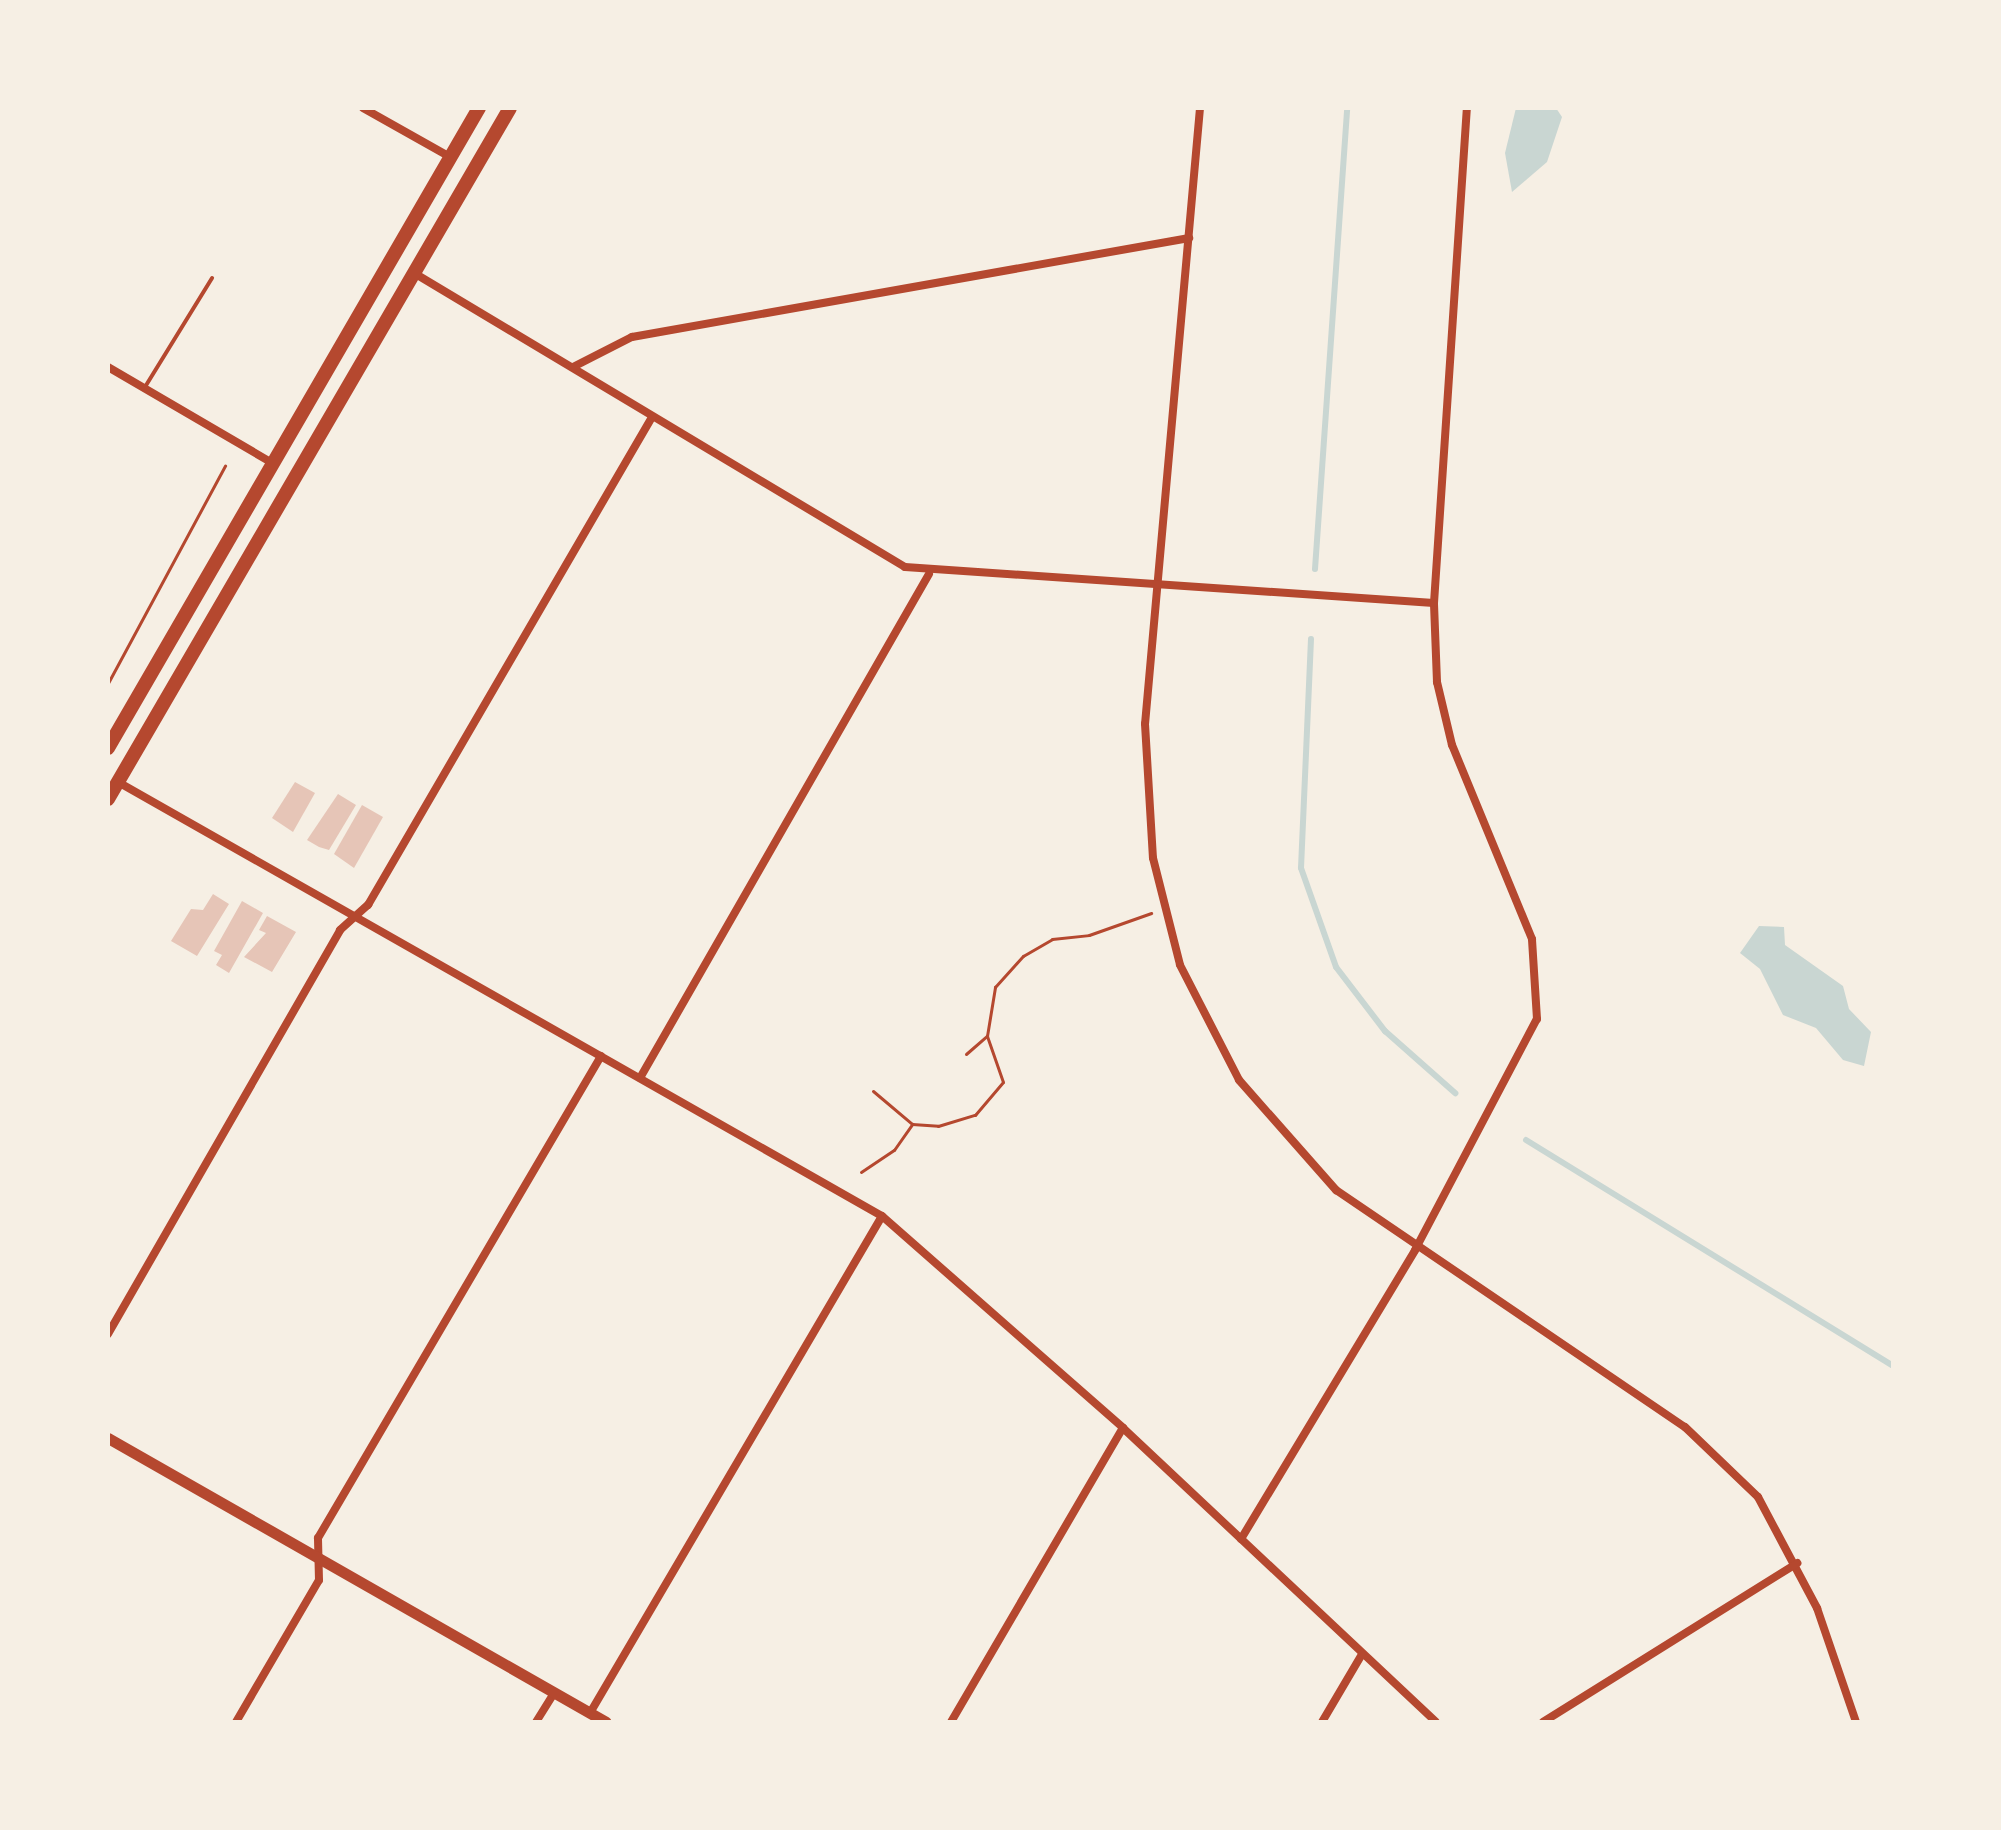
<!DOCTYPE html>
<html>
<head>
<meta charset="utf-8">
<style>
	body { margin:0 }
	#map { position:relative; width:2001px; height:1830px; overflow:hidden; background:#f6efe4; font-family:"Public Sans",sans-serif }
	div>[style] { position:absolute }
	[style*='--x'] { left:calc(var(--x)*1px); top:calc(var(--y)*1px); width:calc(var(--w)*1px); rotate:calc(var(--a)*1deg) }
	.water>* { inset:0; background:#c9d6d2 }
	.stream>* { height:6px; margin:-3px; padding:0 3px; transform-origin:3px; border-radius:3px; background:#c9d6d2 }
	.building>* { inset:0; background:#e6c5b7 }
	.path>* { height:3px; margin:-1.5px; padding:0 1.5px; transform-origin:1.5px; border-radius:1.5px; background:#b5482f }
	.service>* { height:4px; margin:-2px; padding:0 2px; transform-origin:2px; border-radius:2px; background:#b5482f }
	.minor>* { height:8px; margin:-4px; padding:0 4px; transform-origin:4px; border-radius:4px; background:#b5482f }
	.secondary>* { height:11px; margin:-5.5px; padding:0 5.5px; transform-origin:5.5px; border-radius:5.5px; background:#b5482f }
	.trunk>* { height:14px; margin:-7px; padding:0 7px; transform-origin:7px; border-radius:7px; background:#b5482f }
	span { translate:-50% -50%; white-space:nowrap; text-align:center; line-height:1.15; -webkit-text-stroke:7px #f6efe4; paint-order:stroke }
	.frame { position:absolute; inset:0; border:110px solid #f6efe4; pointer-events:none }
</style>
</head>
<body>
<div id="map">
	<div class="water">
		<div style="clip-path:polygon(1516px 108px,1556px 108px,1562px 117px,1547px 162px,1512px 192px,1505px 153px)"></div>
		<div style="clip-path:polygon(1759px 926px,1784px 927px,1785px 945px,1843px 986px,1849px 1009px,1871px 1032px,1864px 1066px,1843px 1060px,1816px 1028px,1783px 1015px,1760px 969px,1740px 953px)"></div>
	</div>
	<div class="stream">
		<div style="--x:1315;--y:569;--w:462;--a:-86"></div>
		<div style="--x:1311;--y:639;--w:229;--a:92.5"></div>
		<div style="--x:1301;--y:868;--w:105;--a:70.5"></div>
		<div style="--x:1336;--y:967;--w:81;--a:52.6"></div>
		<div style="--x:1385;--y:1031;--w:94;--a:41.5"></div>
		<div style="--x:1526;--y:1140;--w:431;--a:31.6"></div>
	</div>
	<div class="building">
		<div style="clip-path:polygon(295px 782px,315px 793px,293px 832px,272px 818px)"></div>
		<div style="clip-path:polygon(338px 794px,356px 805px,329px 850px,319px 847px,307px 840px)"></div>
		<div style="clip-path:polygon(362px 805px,383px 817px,354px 868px,334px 854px)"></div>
		<div style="clip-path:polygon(213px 894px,229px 904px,197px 956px,171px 941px,191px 909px,203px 910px)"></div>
		<div style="clip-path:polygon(242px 901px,263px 913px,229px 973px,216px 965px,222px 955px,214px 951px)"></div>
		<div style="clip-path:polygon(267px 916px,296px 932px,272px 972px,244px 957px,266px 933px,259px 930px)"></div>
	</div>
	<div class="path">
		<div style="--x:108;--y:683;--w:247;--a:-61.7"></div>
		<div style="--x:966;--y:1054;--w:28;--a:-41"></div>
		<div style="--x:987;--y:1036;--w:50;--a:-80.7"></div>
		<div style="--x:995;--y:987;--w:42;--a:-47.9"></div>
		<div style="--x:1023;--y:956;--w:34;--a:-30"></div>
		<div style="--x:1052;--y:939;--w:37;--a:-6"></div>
		<div style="--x:1089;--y:935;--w:66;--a:-19.5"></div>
		<div style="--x:873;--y:1091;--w:51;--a:40.2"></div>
		<div style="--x:912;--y:1124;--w:26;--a:4"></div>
		<div style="--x:938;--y:1126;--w:39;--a:-17"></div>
		<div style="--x:975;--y:1115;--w:43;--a:-49.7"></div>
		<div style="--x:1003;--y:1082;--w:49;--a:-109.2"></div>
		<div style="--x:861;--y:1172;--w:40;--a:-34"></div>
		<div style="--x:894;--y:1150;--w:32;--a:-55"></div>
	</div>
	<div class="service">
		<div style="--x:145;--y:387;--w:128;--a:-58.4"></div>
	</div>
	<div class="minor">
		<div style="--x:363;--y:108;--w:100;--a:29.4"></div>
		<div style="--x:1200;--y:108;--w:618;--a:95.1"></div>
		<div style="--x:1145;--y:724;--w:134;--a:86.6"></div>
		<div style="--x:1153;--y:858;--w:110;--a:75.8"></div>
		<div style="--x:1180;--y:965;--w:129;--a:62.8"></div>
		<div style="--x:1239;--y:1080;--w:147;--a:48.6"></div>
		<div style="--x:1336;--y:1190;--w:422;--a:34.2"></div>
		<div style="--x:1685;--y:1427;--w:101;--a:43.8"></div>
		<div style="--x:1758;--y:1497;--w:126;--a:62"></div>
		<div style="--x:1817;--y:1608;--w:120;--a:71.1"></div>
		<div style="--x:414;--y:273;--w:572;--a:30.91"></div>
		<div style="--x:905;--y:567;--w:530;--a:3.89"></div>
		<div style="--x:108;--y:367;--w:190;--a:30.3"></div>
		<div style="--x:573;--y:367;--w:66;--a:-27"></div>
		<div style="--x:632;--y:337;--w:566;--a:-10.08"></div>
		<div style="--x:118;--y:782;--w:879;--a:29.6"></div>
		<div style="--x:882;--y:1216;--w:321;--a:41.3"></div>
		<div style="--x:1123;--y:1428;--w:429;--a:43.2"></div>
		<div style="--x:640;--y:1078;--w:581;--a:-60.17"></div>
		<div style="--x:108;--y:1334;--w:466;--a:-60.1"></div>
		<div style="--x:340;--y:930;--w:38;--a:-42"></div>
		<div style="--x:368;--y:905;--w:565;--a:-59.8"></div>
		<div style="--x:1241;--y:1539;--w:337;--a:-58.9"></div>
		<div style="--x:1415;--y:1250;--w:261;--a:-62.2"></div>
		<div style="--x:1537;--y:1019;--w:80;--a:-93.6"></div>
		<div style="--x:1532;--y:939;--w:210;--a:-112.4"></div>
		<div style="--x:1452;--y:745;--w:65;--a:-103.4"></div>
		<div style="--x:1437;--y:682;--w:79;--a:-92.2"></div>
		<div style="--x:1434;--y:603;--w:496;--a:-86.2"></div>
		<div style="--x:590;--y:1713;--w:576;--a:-59.56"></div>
		<div style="--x:236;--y:1722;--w:164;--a:-59.7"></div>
		<div style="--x:319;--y:1580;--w:42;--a:-91.4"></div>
		<div style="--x:318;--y:1538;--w:559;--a:-59.58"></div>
		<div style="--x:536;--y:1722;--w:34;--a:-58"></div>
		<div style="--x:951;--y:1722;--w:341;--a:-59.7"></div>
		<div style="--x:1322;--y:1722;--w:79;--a:-59.5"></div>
		<div style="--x:1543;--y:1722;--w:300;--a:-32"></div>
	</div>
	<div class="secondary">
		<div style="--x:108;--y:1438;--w:573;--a:29.7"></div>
	</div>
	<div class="trunk">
		<div style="--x:108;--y:748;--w:740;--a:-59.9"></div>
		<div style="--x:108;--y:799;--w:799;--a:-59.81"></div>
	</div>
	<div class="frame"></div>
</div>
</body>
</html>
